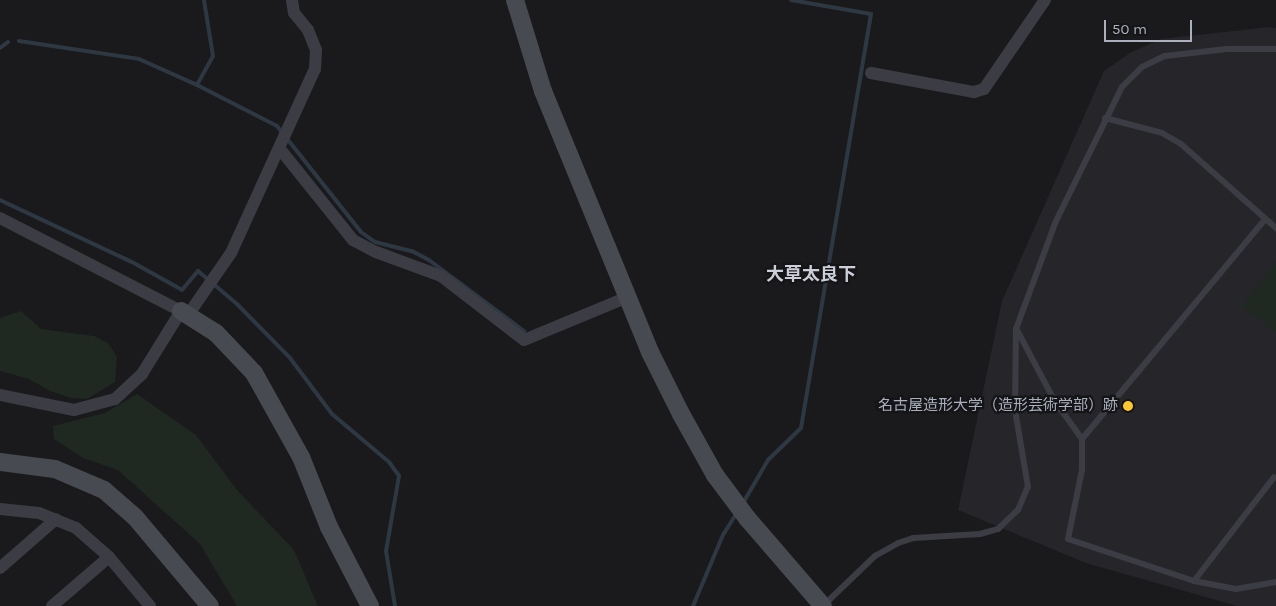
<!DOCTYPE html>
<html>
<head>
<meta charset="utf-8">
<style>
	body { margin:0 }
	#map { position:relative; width:1276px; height:606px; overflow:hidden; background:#1a1a1d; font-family:Karla,"Noto Sans JP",sans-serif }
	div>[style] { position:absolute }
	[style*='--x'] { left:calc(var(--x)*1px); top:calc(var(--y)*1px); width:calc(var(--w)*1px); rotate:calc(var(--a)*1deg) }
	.built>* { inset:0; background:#26262a }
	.green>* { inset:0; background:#1f2821 }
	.stream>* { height:4px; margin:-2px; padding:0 2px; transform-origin:2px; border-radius:2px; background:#2e3842 }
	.lane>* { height:6px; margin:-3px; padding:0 3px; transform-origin:3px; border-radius:3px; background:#3c3d44 }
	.street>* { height:12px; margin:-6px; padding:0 6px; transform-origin:6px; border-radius:6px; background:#3c3d44 }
	.secondary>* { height:18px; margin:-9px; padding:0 9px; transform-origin:9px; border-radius:9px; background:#484a52 }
	.dots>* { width:14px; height:14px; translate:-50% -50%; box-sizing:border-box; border:2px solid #151518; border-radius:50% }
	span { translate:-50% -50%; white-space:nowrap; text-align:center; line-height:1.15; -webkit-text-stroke:4.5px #151518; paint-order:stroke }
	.poi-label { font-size:15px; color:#abb0bd }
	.right { translate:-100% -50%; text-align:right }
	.quarter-label { font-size:18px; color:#cdcfd8; font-weight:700 }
	.scale { position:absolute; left:1104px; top:20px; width:88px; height:22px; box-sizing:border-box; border:2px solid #abb0bd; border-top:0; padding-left:6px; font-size:15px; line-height:18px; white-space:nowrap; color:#abb0bd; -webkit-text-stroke:4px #151518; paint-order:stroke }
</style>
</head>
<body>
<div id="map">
	<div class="built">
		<div style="clip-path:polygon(1270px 27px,1276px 28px,1276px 606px,1237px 606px,1086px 563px,958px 510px,1002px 301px,1104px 71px,1130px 53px,1161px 39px)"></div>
	</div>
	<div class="green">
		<div style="clip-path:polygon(1276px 262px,1276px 333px,1242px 306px)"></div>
		<div style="clip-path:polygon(21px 311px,41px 329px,94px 336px,108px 343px,117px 357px,115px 382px,87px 399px,71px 398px,50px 391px,29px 379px,0 371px,0 318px)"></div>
		<div style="clip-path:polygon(137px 394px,196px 435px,237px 490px,294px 550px,318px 606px,237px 606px,200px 544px,118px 470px,83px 458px,54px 439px,53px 426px,105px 413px)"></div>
	</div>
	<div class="stream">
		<div style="--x:204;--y:0;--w:57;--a:80.9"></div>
		<div style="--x:213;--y:56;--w:33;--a:119"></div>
		<div style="--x:197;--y:85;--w:90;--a:27.1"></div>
		<div style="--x:277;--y:126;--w:135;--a:51.6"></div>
		<div style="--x:361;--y:232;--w:17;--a:36"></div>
		<div style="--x:375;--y:242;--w:38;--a:14"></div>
		<div style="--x:412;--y:251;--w:19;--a:28"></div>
		<div style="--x:429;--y:260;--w:119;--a:36.8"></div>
		<div style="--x:19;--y:41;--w:121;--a:8.5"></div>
		<div style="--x:139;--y:59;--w:64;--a:24.1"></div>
		<div style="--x:0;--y:48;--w:10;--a:-37"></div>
		<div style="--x:0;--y:200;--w:146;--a:25.2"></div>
		<div style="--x:132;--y:262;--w:57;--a:29.2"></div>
		<div style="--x:182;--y:290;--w:25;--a:-50"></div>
		<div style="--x:198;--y:271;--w:51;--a:40.2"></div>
		<div style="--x:237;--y:304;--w:76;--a:45.5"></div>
		<div style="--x:290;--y:358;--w:70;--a:53.1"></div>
		<div style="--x:332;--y:414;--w:75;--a:40.1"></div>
		<div style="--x:389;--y:462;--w:17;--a:54"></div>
		<div style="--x:399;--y:476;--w:76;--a:99.8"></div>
		<div style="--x:386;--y:551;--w:56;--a:80.7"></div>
		<div style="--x:743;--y:503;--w:50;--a:-59.8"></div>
		<div style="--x:768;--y:460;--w:46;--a:-44.1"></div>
		<div style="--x:801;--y:428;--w:420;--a:-80.4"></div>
		<div style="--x:871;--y:14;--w:81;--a:-170.1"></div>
		<div style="--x:693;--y:606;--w:77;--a:-67.1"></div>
		<div style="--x:723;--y:535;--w:25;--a:-58"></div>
	</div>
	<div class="lane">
		<div style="--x:1105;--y:118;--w:59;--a:14.7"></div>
		<div style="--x:1162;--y:133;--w:22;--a:30"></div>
		<div style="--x:1181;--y:144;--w:127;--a:41.5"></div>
		<div style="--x:1017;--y:330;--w:79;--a:62.1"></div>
		<div style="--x:1015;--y:410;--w:40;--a:-14.4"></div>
		<div style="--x:1054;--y:400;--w:48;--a:54.3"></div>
		<div style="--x:1082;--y:439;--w:31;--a:90"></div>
		<div style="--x:1082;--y:470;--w:70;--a:101.5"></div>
		<div style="--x:1068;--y:539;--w:133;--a:18.4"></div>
		<div style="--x:1194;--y:581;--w:43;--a:10.8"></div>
		<div style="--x:1236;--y:589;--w:41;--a:-9.9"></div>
		<div style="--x:1082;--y:439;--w:286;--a:-50.2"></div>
		<div style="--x:1194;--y:581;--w:131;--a:-52.4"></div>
		<div style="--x:824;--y:605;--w:71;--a:-43.9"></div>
		<div style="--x:875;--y:556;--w:26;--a:-29"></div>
		<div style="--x:898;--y:543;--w:16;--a:-18"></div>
		<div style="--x:913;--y:538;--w:67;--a:-3.4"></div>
		<div style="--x:980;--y:534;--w:19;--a:-16"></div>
		<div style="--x:998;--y:529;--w:28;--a:-44"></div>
		<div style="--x:1018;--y:510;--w:25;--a:-67"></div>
		<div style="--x:1028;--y:487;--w:78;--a:-99.6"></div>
		<div style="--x:1015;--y:410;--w:81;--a:-89.3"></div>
		<div style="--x:1016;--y:329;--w:115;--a:-69.7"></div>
		<div style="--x:1056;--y:221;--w:149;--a:-63.8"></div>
		<div style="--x:1122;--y:87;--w:28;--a:-45"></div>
		<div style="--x:1142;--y:67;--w:25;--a:-26"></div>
		<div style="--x:1165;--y:56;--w:62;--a:-6.4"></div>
		<div style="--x:1227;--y:49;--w:49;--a:0"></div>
	</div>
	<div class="street">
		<div style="--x:871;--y:73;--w:105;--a:10.5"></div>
		<div style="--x:974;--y:92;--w:10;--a:-17"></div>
		<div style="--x:984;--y:89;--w:108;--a:-55.6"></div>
		<div style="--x:280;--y:149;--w:117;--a:51.3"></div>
		<div style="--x:353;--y:240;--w:26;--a:28"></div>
		<div style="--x:376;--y:252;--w:69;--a:20.3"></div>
		<div style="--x:441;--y:276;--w:105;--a:37.6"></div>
		<div style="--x:524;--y:340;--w:113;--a:-22.5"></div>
		<div style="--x:0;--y:218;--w:203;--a:27.2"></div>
		<div style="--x:181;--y:311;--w:74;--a:121.8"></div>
		<div style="--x:142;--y:374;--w:37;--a:137"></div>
		<div style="--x:115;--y:399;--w:42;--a:165"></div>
		<div style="--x:74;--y:410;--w:76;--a:-168.5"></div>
		<div style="--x:188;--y:315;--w:75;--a:-55.3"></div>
		<div style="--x:231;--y:253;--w:202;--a:-65.5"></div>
		<div style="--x:315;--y:69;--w:19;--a:-87"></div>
		<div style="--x:316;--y:50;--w:22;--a:-112"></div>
		<div style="--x:308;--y:30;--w:22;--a:-129"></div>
		<div style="--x:294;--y:13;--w:13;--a:-99"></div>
		<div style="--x:0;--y:509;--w:39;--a:6"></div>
		<div style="--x:39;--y:513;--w:40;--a:22"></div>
		<div style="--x:76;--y:528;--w:44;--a:41.3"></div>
		<div style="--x:109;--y:557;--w:64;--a:50.1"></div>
		<div style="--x:0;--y:568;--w:74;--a:-41.2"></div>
		<div style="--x:52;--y:606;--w:75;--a:-40.7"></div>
	</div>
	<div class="secondary">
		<div style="--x:515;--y:0;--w:95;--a:72.9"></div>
		<div style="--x:543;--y:91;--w:282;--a:67.7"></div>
		<div style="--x:650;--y:352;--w:69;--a:63.4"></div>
		<div style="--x:681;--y:414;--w:70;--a:60.9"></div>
		<div style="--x:715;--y:475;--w:54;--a:53.3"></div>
		<div style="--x:747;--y:518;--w:116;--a:49.2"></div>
		<div style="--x:181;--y:311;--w:41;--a:32.2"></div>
		<div style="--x:216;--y:333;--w:55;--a:46.5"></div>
		<div style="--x:254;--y:373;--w:96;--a:60.8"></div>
		<div style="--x:301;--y:457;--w:75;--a:68.2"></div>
		<div style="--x:329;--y:527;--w:89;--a:62.6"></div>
		<div style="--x:0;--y:462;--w:55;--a:7.3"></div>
		<div style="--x:55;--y:469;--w:53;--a:23.2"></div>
		<div style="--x:104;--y:490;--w:41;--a:41.1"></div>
		<div style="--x:135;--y:517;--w:116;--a:49.9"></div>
	</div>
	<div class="dots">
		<div style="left:1128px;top:406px;background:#ffc72f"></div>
	</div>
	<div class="poi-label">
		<span class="right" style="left:1118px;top:406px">名古屋造形大学（造形芸術学部）跡</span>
	</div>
	<div class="quarter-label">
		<span style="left:811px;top:274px">大草太良下</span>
	</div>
	<div class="scale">50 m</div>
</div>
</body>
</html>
